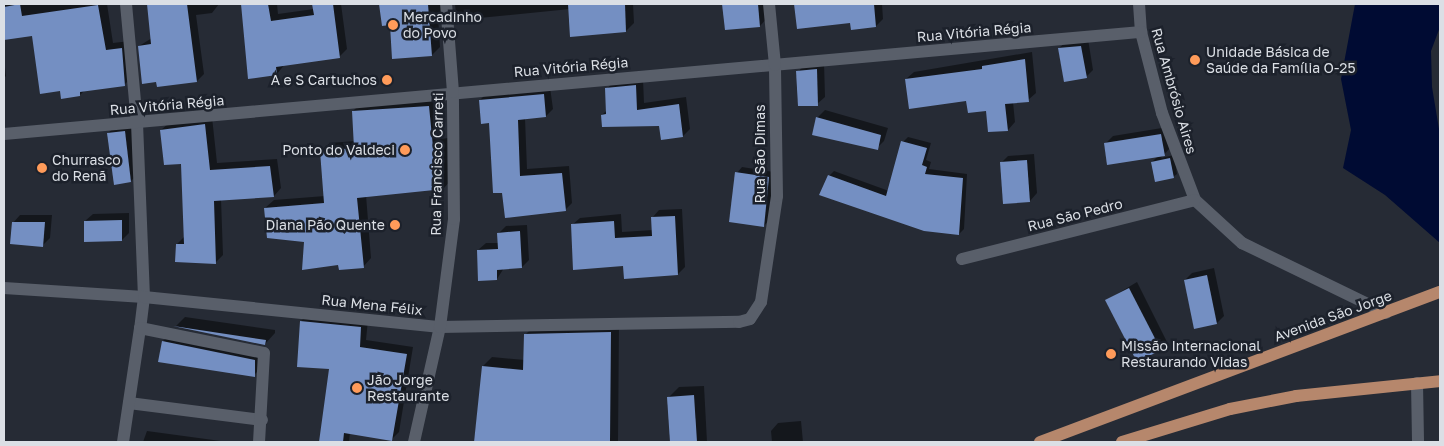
<!DOCTYPE html>
<html>
<head>
<meta charset="utf-8">
<style>
	body { margin:0 }
	#map { position:relative; width:1444px; height:446px; overflow:hidden; background:#262b35; font-family:"Golos Text",sans-serif }
	div>[style] { position:absolute }
	[style*='--x'] { left:calc(var(--x)*1px); top:calc(var(--y)*1px); width:calc(var(--w)*1px); rotate:calc(var(--a)*1deg) }
	.water>* { inset:0; background:#000b33 }
	.shadow>* { inset:0; background:#0007 }
	.building>* { inset:0; background:#748fc2 }
	.minor>* { height:12px; margin:-6px; padding:0 6px; transform-origin:6px; border-radius:6px; background:#595f6a }
	.major>* { height:12px; margin:-6px; padding:0 6px; transform-origin:6px; border-radius:6px; background:#b6876c }
	.dots>* { width:14px; height:14px; translate:-50% -50%; box-sizing:border-box; border:2px solid #1c212b; border-radius:50% }
	span { translate:-50% -50%; white-space:nowrap; text-align:center; line-height:1.15; -webkit-text-stroke:5px #1c212b; paint-order:stroke }
	.poi-label { font-size:14px; color:#dbdfe5 }
	.left { translate:0 -50%; text-align:left }
	.right { translate:-100% -50%; text-align:right }
	.street-label { font-size:14px; color:#dbdfe5 }
	.frame { position:absolute; inset:0; border:5px solid #dbdfe5; pointer-events:none }
</style>
</head>
<body>
<div id="map">
	<div class="water">
		<div style="clip-path:polygon(1355px 4px,1440px 4px,1440px 27px,1431px 51px,1432px 87px,1440px 135px,1440px 243px,1385px 195px,1343px 168px,1351px 130px,1341px 79px)"></div>
	</div>
	<div class="shadow">
		<div style="clip-path:polygon(4px 4px,107px 4px,113px 43px,130px 41px,133px 76px,125px 84px,85px 90px,80px 95px,61px 90px,33px 35px,4px 39px)"></div>
		<div style="clip-path:polygon(150px 4px,219px 4px,212px 13px,196px 15px,204px 74px,197px 81px,139px 46px,152px 38px)"></div>
		<div style="clip-path:polygon(242px 4px,277px 4px,278px 14px,314px 9px,313px 4px,341px 4px,347px 49px,339px 57px,285px 64px,277px 74px,249px 77px)"></div>
		<div style="clip-path:polygon(380px 4px,446px 4px,446px 8px,438px 16px,440px 47px,432px 55px,391px 23px,383px 24px)"></div>
		<div style="clip-path:polygon(455px 4px,633px 4px,634px 23px,626px 31px,570px 9px,469px 19px,469px 12px,456px 14px)"></div>
		<div style="clip-path:polygon(724px 4px,768px 4px,769px 16px,760px 26px,726px 29px)"></div>
		<div style="clip-path:polygon(797px 4px,882px 4px,883px 19px,876px 26px,852px 28px,851px 22px,798px 28px)"></div>
		<div style="clip-path:polygon(1088px 39px,1093px 70px,1086px 77px,1059px 48px,1067px 41px)"></div>
		<div style="clip-path:polygon(1032px 52px,1036px 93px,1028px 100px,1013px 102px,1015px 122px,1008px 130px,987px 109px,906px 79px,914px 72px)"></div>
		<div style="clip-path:polygon(4px 59px,6px 76px,4px 78px)"></div>
		<div style="clip-path:polygon(824px 62px,825px 97px,817px 104px,798px 72px,805px 64px)"></div>
		<div style="clip-path:polygon(643px 79px,644px 103px,686px 97px,690px 129px,683px 136px,662px 139px,660px 124px,602px 115px,607px 110px,607px 89px,614px 81px)"></div>
		<div style="clip-path:polygon(550px 87px,553px 109px,546px 116px,525px 118px,527px 169px,569px 166px,572px 203px,565px 210px,507px 217px,490px 121px,480px 100px,487px 93px)"></div>
		<div style="clip-path:polygon(437px 98px,441px 139px,448px 138px,452px 179px,444px 188px,366px 195px,371px 258px,363px 267px,339px 264px,265px 208px,274px 200px,325px 196px,321px 151px,330px 143px,355px 141px,353px 111px,361px 103px)"></div>
		<div style="clip-path:polygon(825px 110px,888px 128px,884px 141px,877px 148px,817px 118px)"></div>
		<div style="clip-path:polygon(212px 117px,217px 163px,277px 159px,281px 188px,274px 196px,221px 199px,223px 255px,216px 262px,177px 244px,184px 237px,183px 162px,161px 130px,169px 123px)"></div>
		<div style="clip-path:polygon(132px 125px,138px 174px,131px 181px,108px 133px,116px 126px)"></div>
		<div style="clip-path:polygon(1168px 127px,1171px 147px,1161px 158px,1174px 155px,1177px 174px,1173px 177px,1152px 162px,1159px 155px,1105px 144px,1113px 136px)"></div>
		<div style="clip-path:polygon(908px 137px,931px 143px,926px 160px,931px 162px,929px 169px,967px 174px,964px 229px,959px 234px,829px 176px,834px 171px,889px 191px,903px 142px)"></div>
		<div style="clip-path:polygon(1034px 154px,1037px 193px,1030px 201px,1004px 203px,1001px 163px,1008px 156px)"></div>
		<div style="clip-path:polygon(742px 167px,774px 172px,769px 220px,764px 226px,737px 173px)"></div>
		<div style="clip-path:polygon(682px 209px,685px 267px,678px 274px,624px 265px,572px 225px,580px 218px,621px 214px,622px 232px,653px 230px,652px 218px,659px 210px)"></div>
		<div style="clip-path:polygon(129px 213px,129px 233px,122px 240px,85px 221px,93px 214px)"></div>
		<div style="clip-path:polygon(20px 215px,52px 215px,50px 238px,43px 245px,13px 223px)"></div>
		<div style="clip-path:polygon(527px 225px,529px 260px,522px 267px,504px 268px,497px 279px,478px 250px,486px 243px,499px 243px,498px 234px,506px 226px)"></div>
		<div style="clip-path:polygon(1214px 268px,1224px 316px,1217px 323px,1185px 280px,1192px 273px)"></div>
		<div style="clip-path:polygon(1137px 282px,1167px 342px,1160px 349px,1107px 300px)"></div>
		<div style="clip-path:polygon(308px 314px,368px 320px,366px 340px,413px 347px,399px 432px,391px 440px,350px 432px,349px 442px,320px 442px,330px 367px,301px 321px)"></div>
		<div style="clip-path:polygon(185px 317px,275px 330px,275px 333px,265px 344px,176px 326px)"></div>
		<div style="clip-path:polygon(619px 324px,618px 442px,474px 442px,483px 366px,492px 357px,525px 360px,526px 334px,535px 325px)"></div>
		<div style="clip-path:polygon(173px 331px,265px 349px,264px 365px,254px 375px,163px 341px)"></div>
		<div style="clip-path:polygon(704px 386px,707px 442px,671px 442px,668px 398px,679px 387px)"></div>
		<div style="clip-path:polygon(801px 421px,803px 442px,772px 442px,771px 431px,778px 423px)"></div>
		<div style="clip-path:polygon(147px 431px,228px 442px,143px 442px)"></div>
	</div>
	<div class="building">
		<div style="clip-path:polygon(20px 4px,22px 16px,98px 5px,106px 50px,122px 48px,125px 86px,80px 92px,80px 96px,61px 99px,60px 91px,40px 94px,32px 36px,4px 40px,4px 7px)"></div>
		<div style="clip-path:polygon(147px 4px,187px 4px,197px 82px,157px 87px,156px 82px,142px 84px,138px 46px,151px 44px)"></div>
		<div style="clip-path:polygon(241px 4px,268px 4px,271px 21px,314px 15px,312px 4px,333px 4px,340px 58px,276px 67px,277px 75px,248px 79px)"></div>
		<div style="clip-path:polygon(379px 4px,428px 4px,432px 56px,392px 59px,390px 25px,382px 26px)"></div>
		<div style="clip-path:polygon(568px 4px,625px 4px,626px 32px,570px 37px)"></div>
		<div style="clip-path:polygon(722px 4px,758px 4px,760px 27px,725px 30px)"></div>
		<div style="clip-path:polygon(794px 4px,874px 4px,876px 27px,851px 30px,850px 23px,797px 29px)"></div>
		<div style="clip-path:polygon(1081px 46px,1087px 78px,1064px 82px,1058px 48px)"></div>
		<div style="clip-path:polygon(1025px 59px,1029px 102px,1005px 104px,1008px 131px,988px 132px,986px 111px,968px 113px,966px 101px,909px 109px,905px 79px,982px 69px,982px 66px)"></div>
		<div style="clip-path:polygon(817px 69px,818px 106px,798px 106px,796px 71px)"></div>
		<div style="clip-path:polygon(636px 85px,637px 110px,679px 104px,683px 137px,661px 140px,659px 126px,602px 127px,601px 115px,606px 114px,605px 88px)"></div>
		<div style="clip-path:polygon(544px 94px,546px 117px,518px 120px,520px 176px,562px 173px,566px 211px,505px 218px,502px 193px,493px 193px,489px 123px,481px 124px,479px 100px)"></div>
		<div style="clip-path:polygon(429px 106px,433px 147px,440px 146px,444px 189px,357px 198px,364px 268px,339px 270px,338px 265px,302px 270px,304px 242px,267px 238px,264px 208px,324px 203px,320px 151px,354px 148px,352px 111px)"></div>
		<div style="clip-path:polygon(816px 117px,881px 135px,878px 150px,812px 135px)"></div>
		<div style="clip-path:polygon(205px 124px,210px 170px,270px 166px,274px 197px,214px 201px,216px 264px,175px 262px,176px 244px,184px 244px,181px 164px,164px 165px,160px 130px)"></div>
		<div style="clip-path:polygon(125px 131px,131px 182px,114px 185px,107px 133px)"></div>
		<div style="clip-path:polygon(1161px 134px,1165px 156px,1107px 165px,1104px 143px)"></div>
		<div style="clip-path:polygon(901px 141px,927px 148px,922px 165px,927px 167px,925px 174px,963px 178px,959px 235px,924px 231px,819px 195px,828px 175px,886px 196px)"></div>
		<div style="clip-path:polygon(1170px 158px,1174px 178px,1155px 182px,1151px 162px)"></div>
		<div style="clip-path:polygon(1027px 160px,1030px 202px,1003px 204px,1000px 162px)"></div>
		<div style="clip-path:polygon(735px 172px,769px 177px,764px 227px,729px 222px)"></div>
		<div style="clip-path:polygon(675px 216px,678px 275px,624px 279px,623px 266px,573px 270px,571px 224px,614px 221px,615px 238px,652px 236px,651px 217px)"></div>
		<div style="clip-path:polygon(122px 220px,122px 241px,84px 242px,84px 221px)"></div>
		<div style="clip-path:polygon(12px 222px,45px 222px,43px 247px,10px 244px)"></div>
		<div style="clip-path:polygon(520px 231px,522px 268px,497px 270px,497px 280px,478px 281px,477px 250px,498px 249px,497px 233px)"></div>
		<div style="clip-path:polygon(1207px 275px,1217px 324px,1194px 329px,1184px 280px)"></div>
		<div style="clip-path:polygon(1129px 288px,1161px 350px,1137px 362px,1105px 300px)"></div>
		<div style="clip-path:polygon(300px 321px,361px 327px,360px 347px,407px 354px,392px 441px,344px 433px,343px 442px,319px 442px,329px 369px,297px 367px)"></div>
		<div style="clip-path:polygon(173px 326px,266px 340px,265px 345px)"></div>
		<div style="clip-path:polygon(611px 332px,610px 442px,474px 442px,482px 366px,523px 370px,524px 334px)"></div>
		<div style="clip-path:polygon(162px 341px,255px 360px,255px 377px,158px 362px)"></div>
		<div style="clip-path:polygon(694px 395px,697px 442px,670px 442px,667px 397px)"></div>
	</div>
	<div class="minor">
		<div style="--x:126;--y:4;--w:120;--a:84.7"></div>
		<div style="--x:137;--y:123;--w:174;--a:87.7"></div>
		<div style="--x:144;--y:297;--w:31;--a:97"></div>
		<div style="--x:1139;--y:4;--w:28;--a:86"></div>
		<div style="--x:1141;--y:32;--w:84;--a:75.5"></div>
		<div style="--x:1162;--y:113;--w:93;--a:69.2"></div>
		<div style="--x:1195;--y:200;--w:64;--a:42.5"></div>
		<div style="--x:1242;--y:243;--w:160;--a:25.9"></div>
		<div style="--x:4;--y:134;--w:1142;--a:-5.13"></div>
		<div style="--x:962;--y:259;--w:240;--a:-14.2"></div>
		<div style="--x:4;--y:288;--w:140;--a:3.7"></div>
		<div style="--x:144;--y:297;--w:298;--a:5.8"></div>
		<div style="--x:440;--y:327;--w:299;--a:-1"></div>
		<div style="--x:739;--y:322;--w:11;--a:-15"></div>
		<div style="--x:750;--y:319;--w:20;--a:-57"></div>
		<div style="--x:761;--y:302;--w:107;--a:-81.4"></div>
		<div style="--x:777;--y:196;--w:131;--a:-90.9"></div>
		<div style="--x:775;--y:65;--w:61;--a:-95.6"></div>
		<div style="--x:1417;--y:383;--w:59;--a:89"></div>
		<div style="--x:129;--y:403;--w:134;--a:7.3"></div>
		<div style="--x:123;--y:442;--w:115;--a:-81.5"></div>
		<div style="--x:140;--y:328;--w:126;--a:11.4"></div>
		<div style="--x:264;--y:353;--w:89;--a:93.2"></div>
		<div style="--x:414;--y:442;--w:118;--a:-77.3"></div>
		<div style="--x:440;--y:327;--w:109;--a:-82.6"></div>
		<div style="--x:454;--y:219;--w:127;--a:-90.5"></div>
		<div style="--x:453;--y:92;--w:88;--a:-94.5"></div>
	</div>
	<div class="major">
		<div style="--x:1040;--y:442;--w:427;--a:-20.6"></div>
		<div style="--x:1122;--y:442;--w:113;--a:-17"></div>
		<div style="--x:1230;--y:409;--w:67;--a:-11.1"></div>
		<div style="--x:1296;--y:396;--w:145;--a:-5.9"></div>
	</div>
	<div class="dots">
		<div style="left:393px;top:25px;background:#ff9b5a"></div>
		<div style="left:1195px;top:60px;background:#ff9b5a"></div>
		<div style="left:387px;top:80px;background:#ff9b5a"></div>
		<div style="left:405px;top:150px;background:#ff9b5a"></div>
		<div style="left:42px;top:168px;background:#ff9b5a"></div>
		<div style="left:395px;top:225px;background:#ff9b5a"></div>
		<div style="left:1111px;top:354px;background:#ff9b5a"></div>
		<div style="left:357px;top:388px;background:#ff9b5a"></div>
	</div>
	<div class="poi-label">
		<span class="left" style="left:403px;top:25px">Mercadinho<br>do Povo</span>
		<span class="left" style="left:1206px;top:60px">Unidade Básica de<br>Saúde da Família O-25</span>
		<span class="right" style="left:377px;top:80px">A e S Cartuchos</span>
		<span class="right" style="left:395px;top:150px">Ponto do Valdeci</span>
		<span class="left" style="left:52px;top:168px">Churrasco<br>do Renã</span>
		<span class="right" style="left:385px;top:225px">Diana Pão Quente</span>
		<span class="left" style="left:1121px;top:354px">Missão Internacional<br>Restaurando Vidas</span>
		<span class="left" style="left:367px;top:388px">Jão Jorge<br>Restaurante</span>
	</div>
	<div class="street-label">
		<span style="left:974px;top:32px;rotate:-5deg">Rua Vitória Régia</span>
		<span style="left:571px;top:67px;rotate:-5deg">Rua Vitória Régia</span>
		<span style="left:1174px;top:91px;rotate:74deg">Rua Ambrósio Aires</span>
		<span style="left:167px;top:105px;rotate:-5deg">Rua Vitória Régia</span>
		<span style="left:760px;top:154px;rotate:-90deg">Rua São Dimas</span>
		<span style="left:437px;top:164px;rotate:-89deg">Rua Francisco Carreti</span>
		<span style="left:1075px;top:215px;rotate:-14deg">Rua São Pedro</span>
		<span style="left:372px;top:305px;rotate:6deg">Rua Mena Félix</span>
		<span style="left:1333px;top:316px;rotate:-20deg">Avenida São Jorge</span>
	</div>
	<div class="frame"></div>
</div>
</body>
</html>
